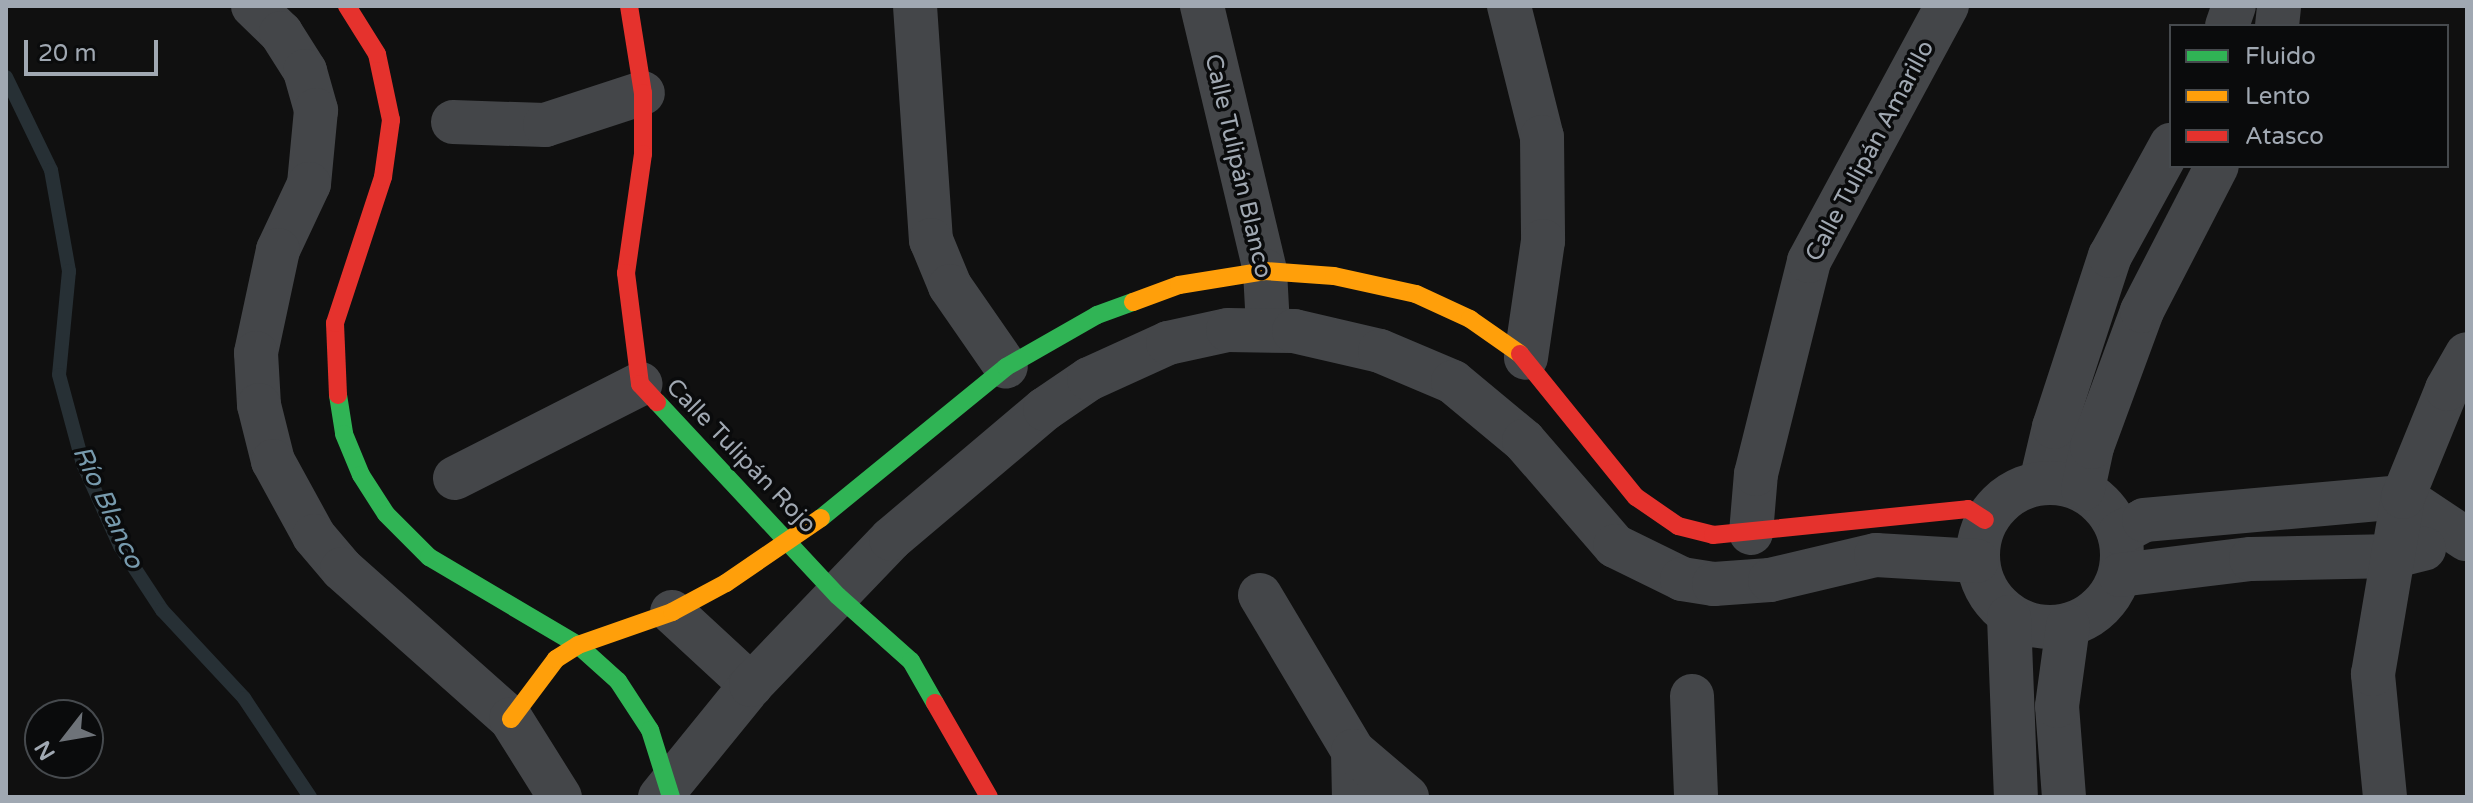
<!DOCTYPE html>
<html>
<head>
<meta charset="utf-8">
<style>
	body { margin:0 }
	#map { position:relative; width:2473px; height:803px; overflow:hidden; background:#101010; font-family:"Varela Round",sans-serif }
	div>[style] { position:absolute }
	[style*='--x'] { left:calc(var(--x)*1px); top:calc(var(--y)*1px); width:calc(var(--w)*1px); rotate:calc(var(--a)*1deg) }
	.stream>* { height:14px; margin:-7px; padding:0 7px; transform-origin:7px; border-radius:7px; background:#273035 }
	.street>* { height:44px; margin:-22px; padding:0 22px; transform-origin:22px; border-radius:22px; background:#444649 }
	.street>.ring { margin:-22px; padding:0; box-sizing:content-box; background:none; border:44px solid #444649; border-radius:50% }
	.fast>* { height:18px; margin:-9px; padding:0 9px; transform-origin:9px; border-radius:9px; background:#30b455 }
	.slow>* { height:18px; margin:-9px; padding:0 9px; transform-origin:9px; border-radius:9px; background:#ff9f0a }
	.jam>* { height:18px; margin:-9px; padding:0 9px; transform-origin:9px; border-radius:9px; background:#e5322d }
	span { translate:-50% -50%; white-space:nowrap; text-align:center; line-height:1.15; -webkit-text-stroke:7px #0a0b0c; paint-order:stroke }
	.street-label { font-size:24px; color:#a0a8b2 }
	.water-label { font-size:26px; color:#779aad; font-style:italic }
	.frame { position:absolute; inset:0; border:8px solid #a0a8b2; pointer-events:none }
	.legend { position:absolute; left:2169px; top:24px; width:280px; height:144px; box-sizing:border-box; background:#0a0b0c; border:2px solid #464a4e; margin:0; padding:10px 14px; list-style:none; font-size:24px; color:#a0a8b2 }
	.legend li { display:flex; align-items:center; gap:16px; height:40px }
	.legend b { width:40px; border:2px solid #464a4e }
	.north { position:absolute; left:24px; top:699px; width:80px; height:80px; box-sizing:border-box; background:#0a0b0c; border:2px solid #464a4e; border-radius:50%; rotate:239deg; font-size:22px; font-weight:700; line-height:32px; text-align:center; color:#a0a8b2 }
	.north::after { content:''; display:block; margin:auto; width:28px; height:36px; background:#6e7379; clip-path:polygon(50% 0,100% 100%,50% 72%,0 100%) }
	.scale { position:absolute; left:24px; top:40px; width:134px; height:36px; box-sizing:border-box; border:4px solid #a0a8b2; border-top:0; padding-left:10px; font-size:24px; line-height:28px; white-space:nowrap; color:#a0a8b2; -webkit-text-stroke:6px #0a0b0c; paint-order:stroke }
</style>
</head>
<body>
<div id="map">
	<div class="stream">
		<div style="--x:6;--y:77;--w:103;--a:64.2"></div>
		<div style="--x:51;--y:170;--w:103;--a:79.9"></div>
		<div style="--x:69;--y:271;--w:104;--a:95.5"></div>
		<div style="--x:59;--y:375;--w:92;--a:74.9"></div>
		<div style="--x:83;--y:464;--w:90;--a:65.7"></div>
		<div style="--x:120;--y:546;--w:77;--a:56.7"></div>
		<div style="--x:162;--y:610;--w:120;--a:47"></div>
		<div style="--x:244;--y:698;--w:119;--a:56.3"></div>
	</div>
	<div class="street">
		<div style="--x:253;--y:6;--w:39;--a:44"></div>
		<div style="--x:281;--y:33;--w:45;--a:57.7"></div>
		<div style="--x:305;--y:71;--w:41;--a:74.2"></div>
		<div style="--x:316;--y:110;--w:74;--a:95.4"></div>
		<div style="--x:309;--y:184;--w:73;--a:115.2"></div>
		<div style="--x:278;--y:250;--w:105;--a:102.1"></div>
		<div style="--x:256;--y:353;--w:52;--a:86.7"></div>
		<div style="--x:259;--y:405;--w:58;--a:76"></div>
		<div style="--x:273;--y:461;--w:85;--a:61.3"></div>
		<div style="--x:314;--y:536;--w:43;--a:49.7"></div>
		<div style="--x:342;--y:569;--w:226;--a:41.6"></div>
		<div style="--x:511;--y:719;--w:92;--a:57.9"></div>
		<div style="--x:915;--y:6;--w:235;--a:86.1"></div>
		<div style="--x:931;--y:240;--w:50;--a:67.6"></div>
		<div style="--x:950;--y:286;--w:98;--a:55.3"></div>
		<div style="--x:1202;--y:6;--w:272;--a:76.6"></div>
		<div style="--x:1265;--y:271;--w:56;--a:86.9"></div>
		<div style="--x:1509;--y:6;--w:135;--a:75.9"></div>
		<div style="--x:1542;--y:137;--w:104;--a:89.4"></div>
		<div style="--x:1543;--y:241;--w:118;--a:98.3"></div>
		<div style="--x:2227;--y:26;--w:21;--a:-71"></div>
		<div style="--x:2277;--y:26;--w:20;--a:-84"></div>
		<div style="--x:453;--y:122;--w:92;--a:1.9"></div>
		<div style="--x:545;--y:125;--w:103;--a:-18.1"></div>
		<div style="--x:455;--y:478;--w:208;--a:-26.9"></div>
		<div style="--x:2041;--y:482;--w:57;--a:-76.7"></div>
		<div style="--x:2054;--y:427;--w:180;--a:-71.9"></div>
		<div style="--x:2110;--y:256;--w:127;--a:-61.2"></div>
		<div class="ring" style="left:1978px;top:483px;width:100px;height:100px"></div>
		<div style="--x:2083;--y:489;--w:43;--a:-77.9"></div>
		<div style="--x:2092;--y:447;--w:145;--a:-69.8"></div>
		<div style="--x:2142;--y:311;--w:163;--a:-62.7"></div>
		<div style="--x:1751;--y:533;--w:59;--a:-85.2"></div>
		<div style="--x:1756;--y:474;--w:219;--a:-76"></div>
		<div style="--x:1809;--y:261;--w:290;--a:-61.6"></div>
		<div style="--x:2120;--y:533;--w:27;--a:-28"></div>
		<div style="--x:2144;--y:520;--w:260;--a:-5.1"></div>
		<div style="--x:2403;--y:497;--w:76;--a:33.7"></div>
		<div style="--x:2120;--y:575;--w:132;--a:-7"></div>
		<div style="--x:2251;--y:559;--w:144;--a:-1.2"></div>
		<div style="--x:2395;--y:556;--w:30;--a:-14"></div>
		<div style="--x:1260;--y:595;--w:182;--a:59.2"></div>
		<div style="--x:1353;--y:751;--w:46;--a:88.8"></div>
		<div style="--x:672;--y:612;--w:108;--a:42.7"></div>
		<div style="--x:2009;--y:617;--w:180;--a:87.8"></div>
		<div style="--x:1692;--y:696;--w:101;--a:87.7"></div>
		<div style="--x:1353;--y:751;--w:71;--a:40.4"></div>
		<div style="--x:660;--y:797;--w:144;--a:-50.9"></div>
		<div style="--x:751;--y:685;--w:202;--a:-46.2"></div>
		<div style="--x:891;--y:539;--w:202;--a:-40.2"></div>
		<div style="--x:1045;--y:409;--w:53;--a:-34.3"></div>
		<div style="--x:1089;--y:379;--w:87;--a:-24.5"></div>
		<div style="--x:1168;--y:343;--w:61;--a:-12.2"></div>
		<div style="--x:1228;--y:330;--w:66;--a:0.9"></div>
		<div style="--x:1294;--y:331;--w:88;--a:13.1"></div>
		<div style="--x:1380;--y:351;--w:79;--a:23"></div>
		<div style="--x:1453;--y:382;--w:92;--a:39.7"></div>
		<div style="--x:1524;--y:441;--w:139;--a:49.1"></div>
		<div style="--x:1615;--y:546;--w:75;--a:26.2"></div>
		<div style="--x:1682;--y:579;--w:32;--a:9"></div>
		<div style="--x:1714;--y:584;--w:56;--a:-4.1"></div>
		<div style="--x:1770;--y:580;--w:109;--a:-13.3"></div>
		<div style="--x:1876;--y:555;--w:101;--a:3.4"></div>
		<div style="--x:2064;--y:797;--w:91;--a:-94.4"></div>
		<div style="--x:2057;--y:706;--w:81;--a:-82.2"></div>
		<div style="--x:2385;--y:797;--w:124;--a:-95.6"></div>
		<div style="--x:2373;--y:674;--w:180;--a:-80.4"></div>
		<div style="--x:2403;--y:497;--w:117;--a:-67.8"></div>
		<div style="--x:2447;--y:389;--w:40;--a:-60.3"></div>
	</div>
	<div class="fast">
		<div style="--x:338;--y:395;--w:39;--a:81"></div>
		<div style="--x:344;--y:434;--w:44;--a:67.5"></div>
		<div style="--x:361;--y:475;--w:46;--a:57.3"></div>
		<div style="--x:386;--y:514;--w:61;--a:45"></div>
		<div style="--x:429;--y:557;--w:173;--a:30.6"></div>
		<div style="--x:578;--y:645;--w:54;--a:42"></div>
		<div style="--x:618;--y:681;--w:59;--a:56.9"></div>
		<div style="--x:650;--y:730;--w:70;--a:72.6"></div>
		<div style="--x:657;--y:402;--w:265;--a:47"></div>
		<div style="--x:838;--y:596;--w:98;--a:41.7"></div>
		<div style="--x:911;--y:661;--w:48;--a:60.3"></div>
		<div style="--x:821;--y:518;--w:239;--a:-39.2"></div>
		<div style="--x:1006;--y:367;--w:105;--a:-29.7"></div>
		<div style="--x:1097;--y:315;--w:38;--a:-20"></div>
	</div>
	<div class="slow">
		<div style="--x:1133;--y:302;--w:49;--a:-20.3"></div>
		<div style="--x:1179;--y:285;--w:87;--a:-9.2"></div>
		<div style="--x:1265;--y:271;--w:69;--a:4.1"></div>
		<div style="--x:1334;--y:276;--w:84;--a:12.4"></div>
		<div style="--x:1416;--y:294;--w:60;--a:24.8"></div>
		<div style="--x:1470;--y:319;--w:61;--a:35"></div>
		<div style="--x:511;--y:719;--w:75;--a:-53.1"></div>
		<div style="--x:556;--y:659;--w:26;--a:-32"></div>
		<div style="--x:578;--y:645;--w:100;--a:-19.3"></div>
		<div style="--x:672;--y:612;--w:61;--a:-28.2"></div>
		<div style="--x:726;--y:583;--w:115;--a:-34.4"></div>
	</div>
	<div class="jam">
		<div style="--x:629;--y:6;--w:88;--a:80.9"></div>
		<div style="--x:643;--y:93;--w:61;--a:90"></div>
		<div style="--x:643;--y:154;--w:120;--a:98.1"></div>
		<div style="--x:626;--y:273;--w:112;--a:82.8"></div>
		<div style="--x:640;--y:384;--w:25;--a:47"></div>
		<div style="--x:1520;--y:354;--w:184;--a:51"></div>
		<div style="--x:1636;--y:497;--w:51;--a:34.6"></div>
		<div style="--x:1678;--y:526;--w:36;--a:14"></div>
		<div style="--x:1713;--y:535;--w:256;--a:-5.8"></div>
		<div style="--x:1968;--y:509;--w:20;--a:33"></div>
		<div style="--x:338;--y:395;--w:72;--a:-92.4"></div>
		<div style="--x:335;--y:323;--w:154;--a:-71.8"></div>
		<div style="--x:383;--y:177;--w:58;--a:-82"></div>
		<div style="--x:391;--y:120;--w:67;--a:-102"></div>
		<div style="--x:377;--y:54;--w:57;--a:-122"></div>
		<div style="--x:935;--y:703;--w:108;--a:60.1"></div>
	</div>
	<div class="street-label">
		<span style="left:1870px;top:151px;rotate:-62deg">Calle Tulipán Amarillo</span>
		<span style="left:1238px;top:166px;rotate:77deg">Calle Tulipán Blanco</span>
		<span style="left:741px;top:456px;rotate:46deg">Calle Tulipán Rojo</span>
	</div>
	<div class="water-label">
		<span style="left:108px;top:507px;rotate:65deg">Río Blanco</span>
	</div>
	<div class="frame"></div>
	<ul class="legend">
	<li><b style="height:10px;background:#30b455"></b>Fluido</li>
	<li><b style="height:10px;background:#ff9f0a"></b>Lento</li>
	<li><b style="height:10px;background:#e5322d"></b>Atasco</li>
	</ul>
	<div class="north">N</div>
	<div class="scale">20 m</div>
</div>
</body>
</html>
